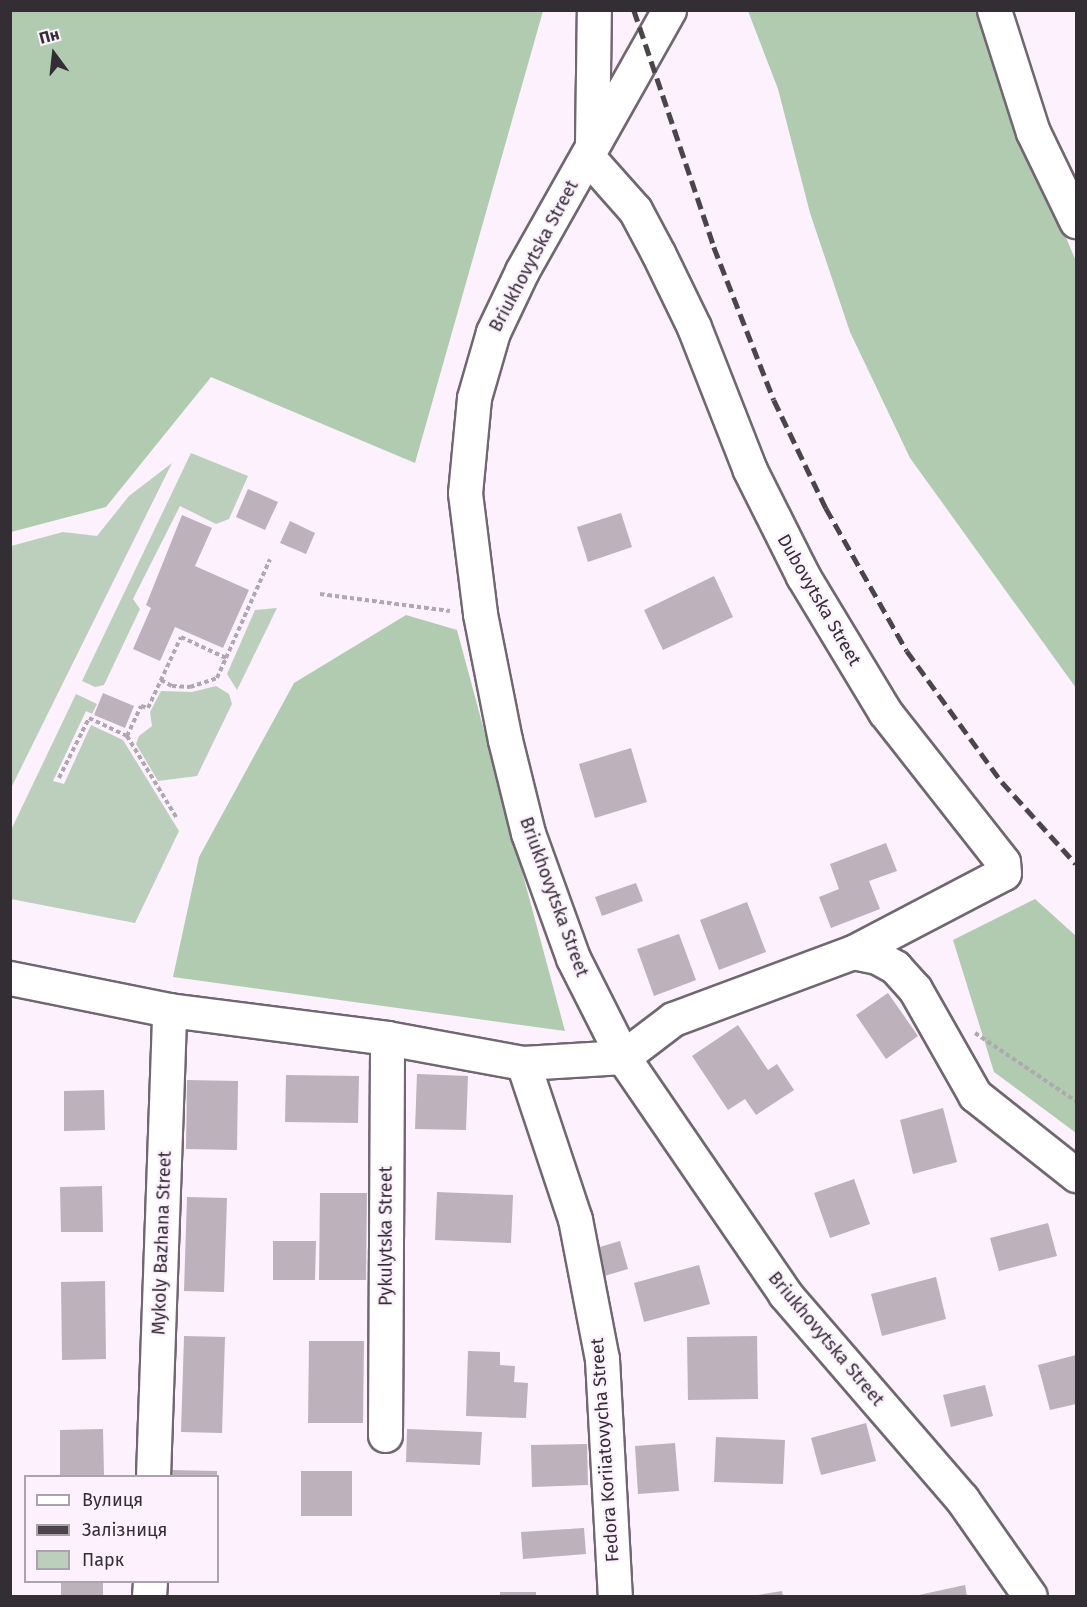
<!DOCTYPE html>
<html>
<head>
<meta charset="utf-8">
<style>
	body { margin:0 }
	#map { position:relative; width:1087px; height:1607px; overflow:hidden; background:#fcf1fd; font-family:"Fira Sans",sans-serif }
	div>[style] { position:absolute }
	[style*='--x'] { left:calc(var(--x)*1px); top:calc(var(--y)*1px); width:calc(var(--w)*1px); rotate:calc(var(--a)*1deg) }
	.green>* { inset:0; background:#bccfbc }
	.forest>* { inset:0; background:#b1cbb1 }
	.building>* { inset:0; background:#bdb1bb }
	.path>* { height:4px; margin-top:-2px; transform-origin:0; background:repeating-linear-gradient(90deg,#b0a8b1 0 4.5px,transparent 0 7.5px) }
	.roads { filter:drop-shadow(2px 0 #706771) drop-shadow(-2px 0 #706771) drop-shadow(0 2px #706771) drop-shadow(0 -2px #706771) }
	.minor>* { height:33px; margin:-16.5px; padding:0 16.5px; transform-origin:16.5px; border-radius:16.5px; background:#fff }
	.major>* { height:33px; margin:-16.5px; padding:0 16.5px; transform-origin:16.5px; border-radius:16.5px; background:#fff }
	.rail>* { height:4.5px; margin-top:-2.25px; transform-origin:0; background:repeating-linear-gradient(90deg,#4a454b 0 12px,transparent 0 18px) }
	span { translate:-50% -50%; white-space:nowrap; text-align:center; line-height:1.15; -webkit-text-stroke:4.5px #fcf1fd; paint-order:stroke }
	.street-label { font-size:18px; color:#322e33 }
	.frame { position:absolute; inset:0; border:12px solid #322e33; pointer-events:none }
	.legend { position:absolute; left:24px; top:1475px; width:195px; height:108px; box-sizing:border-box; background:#fcf1fd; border:2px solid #aba3ac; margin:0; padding:8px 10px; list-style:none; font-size:18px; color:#322e33 }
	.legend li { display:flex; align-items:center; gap:12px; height:30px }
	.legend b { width:30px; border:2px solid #aba3ac }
	.north { position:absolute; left:24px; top:24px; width:60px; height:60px; -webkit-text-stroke:4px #fcf1fd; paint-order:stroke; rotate:345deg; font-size:16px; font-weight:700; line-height:24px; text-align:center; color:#322e33 }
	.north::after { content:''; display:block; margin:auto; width:21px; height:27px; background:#322e33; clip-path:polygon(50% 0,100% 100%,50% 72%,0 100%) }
</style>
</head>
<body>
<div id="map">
	<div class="green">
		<div style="clip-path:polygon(191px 453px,248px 476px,229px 519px,216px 524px,180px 506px,133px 599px,140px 609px,104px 685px,95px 687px,82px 681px)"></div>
		<div style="clip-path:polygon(172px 463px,11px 788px,11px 546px,63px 532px,97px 536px,129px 496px)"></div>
		<div style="clip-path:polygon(277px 608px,237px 690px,227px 674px,255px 610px)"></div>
		<div style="clip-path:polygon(216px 686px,229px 694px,232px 704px,197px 776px,158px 781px,136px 744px,139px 736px,152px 726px,150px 712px,161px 691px,192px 692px)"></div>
		<div style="clip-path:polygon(76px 694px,97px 704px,92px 714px,86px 711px,53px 781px,64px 784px,91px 725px,123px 740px,179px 831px,135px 923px,11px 899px,11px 830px)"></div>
	</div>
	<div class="forest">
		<div style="clip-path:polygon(11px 10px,543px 11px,415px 463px,211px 377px,106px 507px,11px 532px)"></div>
		<div style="clip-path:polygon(748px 11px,978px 11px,1006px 98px,1076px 261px,1076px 688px,910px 458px,850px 332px,810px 213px,778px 89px)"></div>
		<div style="clip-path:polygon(406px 615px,457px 630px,565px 1031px,173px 977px,199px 857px,294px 683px)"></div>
		<div style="clip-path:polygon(1035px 899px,1076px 936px,1076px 1133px,994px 1072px,953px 940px)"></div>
	</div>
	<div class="building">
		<div style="clip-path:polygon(248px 489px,278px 502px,265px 530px,236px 517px)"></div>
		<div style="clip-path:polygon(621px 513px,632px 547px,588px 562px,577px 527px)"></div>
		<div style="clip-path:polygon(182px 515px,212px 528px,195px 566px,249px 590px,223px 648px,175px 627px,160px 661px,133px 649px,151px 608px,146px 605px)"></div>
		<div style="clip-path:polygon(290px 521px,315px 533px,306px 554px,280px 543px)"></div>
		<div style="clip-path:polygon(714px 576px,733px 617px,663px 650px,644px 610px)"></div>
		<div style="clip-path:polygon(103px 693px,134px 706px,125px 728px,94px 715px)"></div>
		<div style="clip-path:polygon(631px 748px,647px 802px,595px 818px,579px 764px)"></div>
		<div style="clip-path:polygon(886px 843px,897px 871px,869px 881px,880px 909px,831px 928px,819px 897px,839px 889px,830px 864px)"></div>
		<div style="clip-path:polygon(636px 883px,643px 901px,602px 916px,595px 897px)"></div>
		<div style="clip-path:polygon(747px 902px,766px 952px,719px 970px,700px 920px)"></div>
		<div style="clip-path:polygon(679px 934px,696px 980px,654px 996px,637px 949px)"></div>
		<div style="clip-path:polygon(888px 993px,918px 1036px,886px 1059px,856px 1015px)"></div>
		<div style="clip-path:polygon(738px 1025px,768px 1070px,777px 1064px,794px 1090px,756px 1115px,745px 1099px,728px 1110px,692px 1056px)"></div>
		<div style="clip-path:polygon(417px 1074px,468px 1076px,466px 1130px,415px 1129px)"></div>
		<div style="clip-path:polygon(286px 1075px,359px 1076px,358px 1123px,285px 1122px)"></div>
		<div style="clip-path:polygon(187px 1080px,238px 1081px,237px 1150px,186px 1149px)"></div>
		<div style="clip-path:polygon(104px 1090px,105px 1130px,64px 1131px,64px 1091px)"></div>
		<div style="clip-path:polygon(943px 1108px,957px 1162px,913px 1174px,900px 1120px)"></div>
		<div style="clip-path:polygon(854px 1179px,870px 1224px,830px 1238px,814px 1193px)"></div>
		<div style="clip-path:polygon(102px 1186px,103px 1232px,61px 1232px,60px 1187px)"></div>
		<div style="clip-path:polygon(437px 1192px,513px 1195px,511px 1243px,435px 1240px)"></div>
		<div style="clip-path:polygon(320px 1193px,367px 1193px,366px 1280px,319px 1280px)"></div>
		<div style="clip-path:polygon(187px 1197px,227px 1198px,224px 1292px,184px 1291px)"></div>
		<div style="clip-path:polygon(1048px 1223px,1057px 1256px,999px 1271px,990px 1238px)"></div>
		<div style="clip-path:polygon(273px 1241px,316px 1241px,315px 1280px,273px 1280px)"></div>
		<div style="clip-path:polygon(620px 1241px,628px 1269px,601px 1277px,593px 1249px)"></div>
		<div style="clip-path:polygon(699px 1265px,710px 1304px,644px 1322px,634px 1283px)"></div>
		<div style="clip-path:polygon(936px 1277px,946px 1319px,882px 1336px,871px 1294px)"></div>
		<div style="clip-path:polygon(105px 1281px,106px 1359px,62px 1360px,61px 1282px)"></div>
		<div style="clip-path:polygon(184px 1336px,225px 1337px,222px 1433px,181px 1432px)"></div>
		<div style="clip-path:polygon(757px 1336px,758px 1399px,688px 1400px,687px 1337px)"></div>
		<div style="clip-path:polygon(309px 1341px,364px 1341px,363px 1423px,308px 1423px)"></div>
		<div style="clip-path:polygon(468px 1351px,500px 1352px,500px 1365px,515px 1366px,514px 1382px,528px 1383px,526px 1418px,466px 1416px)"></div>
		<div style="clip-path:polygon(1076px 1355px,1076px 1404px,1050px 1410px,1038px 1365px)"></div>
		<div style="clip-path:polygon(985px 1385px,993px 1416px,951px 1427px,943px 1395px)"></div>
		<div style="clip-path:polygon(866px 1423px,876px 1461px,821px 1475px,811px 1438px)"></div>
		<div style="clip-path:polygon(103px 1429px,104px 1476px,60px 1476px,60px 1430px)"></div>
		<div style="clip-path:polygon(407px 1429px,482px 1432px,480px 1465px,406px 1462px)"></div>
		<div style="clip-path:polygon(716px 1437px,785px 1440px,783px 1484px,714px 1482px)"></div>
		<div style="clip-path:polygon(675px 1443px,679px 1491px,638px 1494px,635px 1446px)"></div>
		<div style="clip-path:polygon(587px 1444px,588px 1485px,532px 1487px,531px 1445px)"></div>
		<div style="clip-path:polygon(170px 1470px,217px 1471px,217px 1476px,170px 1476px)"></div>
		<div style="clip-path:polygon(301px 1471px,352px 1471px,352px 1516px,301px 1516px)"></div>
		<div style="clip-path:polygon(584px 1528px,586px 1554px,523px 1559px,521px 1532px)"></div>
		<div style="clip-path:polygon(61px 1582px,103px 1582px,103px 1596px,61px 1596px)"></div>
		<div style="clip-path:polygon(965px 1585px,967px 1596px,919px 1596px,919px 1595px)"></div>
		<div style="clip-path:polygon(782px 1591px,783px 1596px,758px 1596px,758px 1595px)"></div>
		<div style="clip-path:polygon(500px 1592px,536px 1592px,536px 1596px,500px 1596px)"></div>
	</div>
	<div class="path">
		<div style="--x:320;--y:594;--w:131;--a:7.5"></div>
		<div style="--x:161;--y:680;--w:13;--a:29"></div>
		<div style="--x:172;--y:686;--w:18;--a:3"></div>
		<div style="--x:190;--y:687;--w:28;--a:-18"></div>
		<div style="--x:217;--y:678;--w:22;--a:-66"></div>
		<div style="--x:127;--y:736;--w:33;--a:-65"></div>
		<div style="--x:141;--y:706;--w:7;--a:16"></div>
		<div style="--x:148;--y:708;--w:78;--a:-65.1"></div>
		<div style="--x:181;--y:637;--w:50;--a:25"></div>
		<div style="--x:226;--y:658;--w:108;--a:-66"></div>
		<div style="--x:59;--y:778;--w:67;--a:-63.4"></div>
		<div style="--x:89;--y:718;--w:42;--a:25.3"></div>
		<div style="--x:127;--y:736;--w:95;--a:58.8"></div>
		<div style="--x:975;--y:1033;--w:122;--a:34"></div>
	</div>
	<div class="roads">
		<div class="minor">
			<div style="--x:994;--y:10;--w:128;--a:72.3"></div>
			<div style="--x:1033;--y:132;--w:99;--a:64.2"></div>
			<div style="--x:592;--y:145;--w:135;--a:-89.2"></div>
			<div style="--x:853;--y:952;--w:25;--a:12"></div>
			<div style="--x:877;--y:957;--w:21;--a:29"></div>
			<div style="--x:895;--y:967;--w:30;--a:48"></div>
			<div style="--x:915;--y:989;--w:122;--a:60.5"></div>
			<div style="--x:975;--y:1095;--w:129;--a:38.4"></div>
			<div style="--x:10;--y:978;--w:162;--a:11.4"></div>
			<div style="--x:169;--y:1010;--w:220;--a:7.3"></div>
			<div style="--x:387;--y:1038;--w:138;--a:10.4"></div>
			<div style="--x:523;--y:1063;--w:100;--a:-3.4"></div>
			<div style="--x:623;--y:1057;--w:63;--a:-37.2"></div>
			<div style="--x:673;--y:1019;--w:192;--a:-20.4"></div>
			<div style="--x:853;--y:952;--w:170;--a:-27.6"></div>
			<div style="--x:1004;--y:873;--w:11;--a:-95"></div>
			<div style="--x:1003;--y:862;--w:191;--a:-128.2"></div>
			<div style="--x:885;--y:712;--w:159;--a:-121.1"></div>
			<div style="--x:803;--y:576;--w:119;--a:-116.6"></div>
			<div style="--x:750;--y:470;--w:154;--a:-111.4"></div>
			<div style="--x:694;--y:327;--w:82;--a:-115.9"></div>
			<div style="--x:658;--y:253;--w:49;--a:-118.1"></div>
			<div style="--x:635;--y:210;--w:72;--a:-131.6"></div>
			<div style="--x:523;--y:1063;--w:164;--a:71.6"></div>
			<div style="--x:575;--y:1219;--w:143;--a:79.1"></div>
			<div style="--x:602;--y:1359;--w:237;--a:86.9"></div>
			<div style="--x:385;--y:1435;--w:397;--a:-89.7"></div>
			<div style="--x:153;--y:1476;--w:466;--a:-88"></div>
			<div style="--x:149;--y:1596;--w:14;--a:-86"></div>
		</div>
		<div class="major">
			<div style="--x:669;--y:10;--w:300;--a:119.4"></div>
			<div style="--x:522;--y:271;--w:68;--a:115.4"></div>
			<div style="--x:493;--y:332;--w:69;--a:106.1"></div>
			<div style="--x:474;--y:398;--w:95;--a:95.4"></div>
			<div style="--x:465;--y:493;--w:122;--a:82.9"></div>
			<div style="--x:480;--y:614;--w:128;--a:78.8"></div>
			<div style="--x:505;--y:740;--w:96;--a:76.1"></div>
			<div style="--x:528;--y:833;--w:133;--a:70.2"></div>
			<div style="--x:573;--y:958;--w:111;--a:63.2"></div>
			<div style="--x:623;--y:1057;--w:287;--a:55.6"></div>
			<div style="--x:785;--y:1294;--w:271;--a:49.2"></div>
			<div style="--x:962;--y:1499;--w:118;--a:55"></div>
		</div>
	</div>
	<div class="rail">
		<div style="--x:634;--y:10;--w:250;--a:71.3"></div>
		<div style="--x:714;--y:247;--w:164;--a:68.6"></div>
		<div style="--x:774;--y:400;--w:120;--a:64.3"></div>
		<div style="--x:826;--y:508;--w:164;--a:60.5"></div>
		<div style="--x:907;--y:651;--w:162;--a:54.1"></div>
		<div style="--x:1002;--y:782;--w:110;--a:47.9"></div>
	</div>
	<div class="street-label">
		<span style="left:534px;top:256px;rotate:-62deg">Briukhovytska Street</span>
		<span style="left:819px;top:600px;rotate:60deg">Dubovytska Street</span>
		<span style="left:554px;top:897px;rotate:70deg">Briukhovytska Street</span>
		<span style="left:386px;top:1236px;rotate:-90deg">Pykulytska Street</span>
		<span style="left:162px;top:1243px;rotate:-88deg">Mykoly Bazhana Street</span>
		<span style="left:826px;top:1339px;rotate:50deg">Briukhovytska Street</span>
		<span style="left:605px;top:1450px;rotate:-94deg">Fedora Koriiatovycha Street</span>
	</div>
	<div class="frame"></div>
	<ul class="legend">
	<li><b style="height:8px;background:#fff"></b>Вулиця</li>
	<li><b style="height:8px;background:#4a454b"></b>Залізниця</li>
	<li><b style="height:16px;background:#bccfbc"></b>Парк</li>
	</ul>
	<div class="north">Пн</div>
</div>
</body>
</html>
